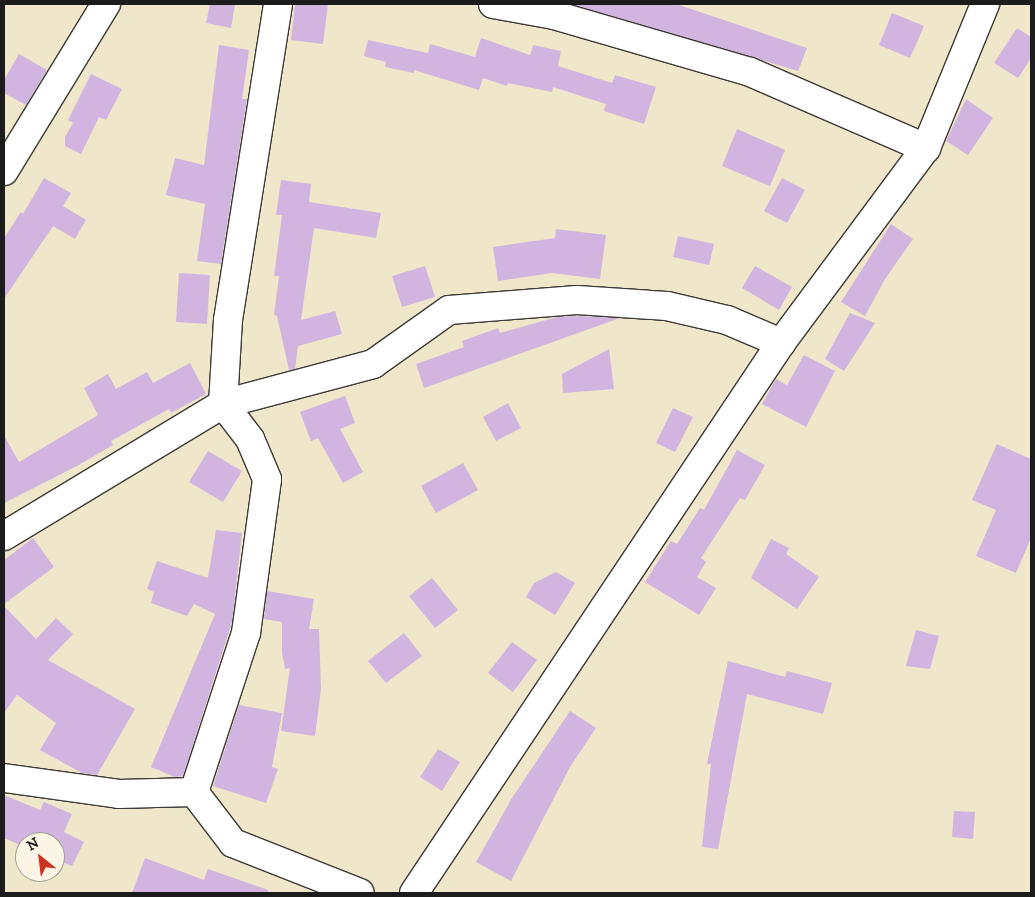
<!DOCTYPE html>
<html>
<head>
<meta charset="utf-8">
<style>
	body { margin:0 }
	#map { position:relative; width:1035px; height:897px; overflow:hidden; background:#f0e6c9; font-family:"IM FELL DW Pica",serif }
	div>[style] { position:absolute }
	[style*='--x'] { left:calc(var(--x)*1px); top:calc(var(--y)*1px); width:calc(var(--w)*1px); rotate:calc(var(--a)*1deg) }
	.building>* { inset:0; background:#d1b5e0 }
	.roads { filter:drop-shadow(1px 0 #3c3a36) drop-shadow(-1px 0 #3c3a36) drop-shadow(0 1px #3c3a36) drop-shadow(0 -1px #3c3a36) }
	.minor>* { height:28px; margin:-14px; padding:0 14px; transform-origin:14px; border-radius:14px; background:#fff }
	span { translate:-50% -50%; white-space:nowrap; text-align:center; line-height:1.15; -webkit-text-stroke:5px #fcf5e5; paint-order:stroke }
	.frame { position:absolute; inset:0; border:5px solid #1c1c1c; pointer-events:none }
	.north { position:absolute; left:15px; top:832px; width:50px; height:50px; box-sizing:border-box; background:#fcf5e5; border:1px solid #a29e95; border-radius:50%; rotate:331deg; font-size:14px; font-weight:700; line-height:20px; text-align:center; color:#1c1c1c }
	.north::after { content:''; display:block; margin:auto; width:18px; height:22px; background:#c8321e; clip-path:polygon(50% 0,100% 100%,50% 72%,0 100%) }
</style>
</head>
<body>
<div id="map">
	<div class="building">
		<div style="clip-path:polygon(210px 4px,235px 4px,231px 28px,206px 23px)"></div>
		<div style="clip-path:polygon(295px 4px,328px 4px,323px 44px,291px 40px)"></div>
		<div style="clip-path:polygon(571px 4px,676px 4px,807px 48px,798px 71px)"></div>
		<div style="clip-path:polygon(892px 13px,924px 26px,910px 58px,879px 45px)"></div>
		<div style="clip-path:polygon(1017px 28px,1031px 37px,1031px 58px,1018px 78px,994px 63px)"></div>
		<div style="clip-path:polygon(481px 38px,530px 55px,533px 45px,561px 51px,558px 66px,612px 83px,615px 75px,656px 87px,644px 124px,604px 111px,606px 104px,553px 87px,552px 92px,508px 83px,507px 86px,483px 78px,479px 90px,414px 70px,414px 73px,385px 67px,386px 62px,364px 56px,368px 40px,428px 53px,430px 44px,475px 57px)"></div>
		<div style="clip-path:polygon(219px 45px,249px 50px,242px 99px,247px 99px,221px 264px,197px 261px,205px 204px,166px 195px,175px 158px,204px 165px)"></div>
		<div style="clip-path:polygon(19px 54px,47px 70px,26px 105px,4px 93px,4px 80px)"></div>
		<div style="clip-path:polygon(91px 74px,122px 89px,106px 120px,99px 117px,81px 154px,65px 146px,65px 137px,73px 123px,68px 120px)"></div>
		<div style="clip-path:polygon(966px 99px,993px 118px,968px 155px,946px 141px)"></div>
		<div style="clip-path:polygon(737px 129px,785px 150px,770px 186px,722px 166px)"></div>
		<div style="clip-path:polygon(44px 178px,71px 193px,63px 206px,86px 220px,75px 239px,53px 226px,4px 299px,4px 238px,21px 212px,23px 214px)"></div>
		<div style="clip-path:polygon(782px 178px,805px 190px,787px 223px,764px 211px)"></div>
		<div style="clip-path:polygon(281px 180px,311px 184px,309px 202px,381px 213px,376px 238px,314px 228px,301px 320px,335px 311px,342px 334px,298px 346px,295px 369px,289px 370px,277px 316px,274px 315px,279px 276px,274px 276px,282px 215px,276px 215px)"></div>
		<div style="clip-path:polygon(891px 224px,913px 239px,885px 279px,865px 316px,841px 302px)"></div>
		<div style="clip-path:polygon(556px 229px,606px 235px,600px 279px,552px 273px,498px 281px,493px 247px,555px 238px)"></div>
		<div style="clip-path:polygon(678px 236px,714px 244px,709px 265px,673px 257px)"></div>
		<div style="clip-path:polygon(425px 266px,435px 297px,402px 307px,392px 276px)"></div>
		<div style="clip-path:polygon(755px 266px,792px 287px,779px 310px,742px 288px)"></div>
		<div style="clip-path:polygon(179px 273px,210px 275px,207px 324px,176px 322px)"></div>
		<div style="clip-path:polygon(850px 313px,875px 323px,844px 371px,825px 359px)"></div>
		<div style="clip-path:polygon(577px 316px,620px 318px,424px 388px,416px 364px,464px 347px,462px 341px,498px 328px,500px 333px,557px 317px)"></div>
		<div style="clip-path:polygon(609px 349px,614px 389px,563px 393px,562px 374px)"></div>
		<div style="clip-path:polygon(804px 355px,835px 371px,806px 427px,762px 404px,776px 379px,787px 385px)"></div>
		<div style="clip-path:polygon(190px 363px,206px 394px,171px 413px,169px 409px,111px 441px,113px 445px,77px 466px,4px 503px,4px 435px,19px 462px,98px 415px,84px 388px,108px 374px,116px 389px,147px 372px,153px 383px)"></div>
		<div style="clip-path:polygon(345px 396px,355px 423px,340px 429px,363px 472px,343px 483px,318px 438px,311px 441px,300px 412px)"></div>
		<div style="clip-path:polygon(508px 403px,521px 428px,496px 441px,483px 417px)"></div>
		<div style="clip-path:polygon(673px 408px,693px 417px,675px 452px,656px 443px)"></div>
		<div style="clip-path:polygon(997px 444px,1031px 459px,1031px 538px,1016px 573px,976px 556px,996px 510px,972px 500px)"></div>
		<div style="clip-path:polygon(737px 450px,765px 465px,745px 500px,740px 498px,701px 558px,706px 562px,697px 577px,716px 588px,699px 615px,645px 582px,671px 541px,677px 544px,700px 508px,704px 510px)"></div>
		<div style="clip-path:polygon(208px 451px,242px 471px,223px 502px,189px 482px)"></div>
		<div style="clip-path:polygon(463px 463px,478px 490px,436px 513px,421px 486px)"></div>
		<div style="clip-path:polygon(216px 530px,242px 533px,232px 622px,183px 776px,175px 777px,151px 767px,215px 614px,194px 604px,187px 616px,151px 603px,154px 592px,147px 589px,157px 561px,208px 578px)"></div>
		<div style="clip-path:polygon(33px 538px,54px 567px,4px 604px,4px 560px)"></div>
		<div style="clip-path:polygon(771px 539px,789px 548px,786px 554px,819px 577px,797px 609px,751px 578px)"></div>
		<div style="clip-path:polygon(556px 572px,575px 583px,555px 615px,526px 597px,534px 583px)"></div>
		<div style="clip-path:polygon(432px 578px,458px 610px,435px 628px,409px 596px)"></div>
		<div style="clip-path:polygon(267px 591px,314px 599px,309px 629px,319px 629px,321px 689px,315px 736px,281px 731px,290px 668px,285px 669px,282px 653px,282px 622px,264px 619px)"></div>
		<div style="clip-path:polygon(4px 606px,36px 639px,56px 618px,73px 634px,48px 660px,135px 709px,97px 775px,82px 773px,40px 750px,56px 723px,17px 695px,4px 713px)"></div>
		<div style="clip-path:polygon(916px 630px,939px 636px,930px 669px,906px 666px)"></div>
		<div style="clip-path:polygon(404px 633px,422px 656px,386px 683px,368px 661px)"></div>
		<div style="clip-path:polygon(512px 642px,537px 660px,513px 692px,488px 673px)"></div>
		<div style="clip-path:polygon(728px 661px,785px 677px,787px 671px,832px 683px,823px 714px,747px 694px,718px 849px,702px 847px,711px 764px,707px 764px)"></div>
		<div style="clip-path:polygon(239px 705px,282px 713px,272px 767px,278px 769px,266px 803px,213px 786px)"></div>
		<div style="clip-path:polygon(570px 711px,596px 728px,570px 767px,511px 881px,476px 862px,512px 798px)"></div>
		<div style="clip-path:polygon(438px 749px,460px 762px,442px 791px,420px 777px)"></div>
		<div style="clip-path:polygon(4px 795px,40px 810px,44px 802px,72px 814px,64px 832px,84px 842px,72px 866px,55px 859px,55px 842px,25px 842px,25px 847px,4px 838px)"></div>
		<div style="clip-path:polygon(954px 811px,975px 812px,973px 839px,952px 837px)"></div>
		<div style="clip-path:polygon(145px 858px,204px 880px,208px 869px,268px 890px,268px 893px,132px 893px)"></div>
	</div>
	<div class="roads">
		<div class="minor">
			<div style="--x:493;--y:4;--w:62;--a:10.2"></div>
			<div style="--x:554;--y:15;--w:204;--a:16.2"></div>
			<div style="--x:750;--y:72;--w:192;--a:23.4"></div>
			<div style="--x:4;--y:171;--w:196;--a:-58.6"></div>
			<div style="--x:4;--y:536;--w:256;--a:-31.1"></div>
			<div style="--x:223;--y:404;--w:155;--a:-14.9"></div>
			<div style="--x:373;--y:364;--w:93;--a:-35.4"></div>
			<div style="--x:449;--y:310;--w:128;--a:-4.5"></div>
			<div style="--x:577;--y:300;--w:90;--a:3.8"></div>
			<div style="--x:667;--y:306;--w:62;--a:13.1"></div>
			<div style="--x:727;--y:320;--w:59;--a:23.1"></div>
			<div style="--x:4;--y:778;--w:116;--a:7.9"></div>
			<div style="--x:119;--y:794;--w:75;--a:-1.5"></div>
			<div style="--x:194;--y:792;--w:64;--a:52.6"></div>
			<div style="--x:233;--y:843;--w:136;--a:21.5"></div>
			<div style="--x:194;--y:792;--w:167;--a:-71.9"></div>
			<div style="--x:246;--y:633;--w:155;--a:-82.2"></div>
			<div style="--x:267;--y:479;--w:43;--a:-113"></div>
			<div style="--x:250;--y:439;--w:44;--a:-127.6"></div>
			<div style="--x:223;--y:404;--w:84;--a:-86.6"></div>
			<div style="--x:228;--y:320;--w:320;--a:-81"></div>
			<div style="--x:414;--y:893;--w:661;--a:-56.29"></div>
			<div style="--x:781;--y:343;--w:243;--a:-53.4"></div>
			<div style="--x:926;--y:148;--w:156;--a:-67.7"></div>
		</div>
	</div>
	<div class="frame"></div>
	<div class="north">N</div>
</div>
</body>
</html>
